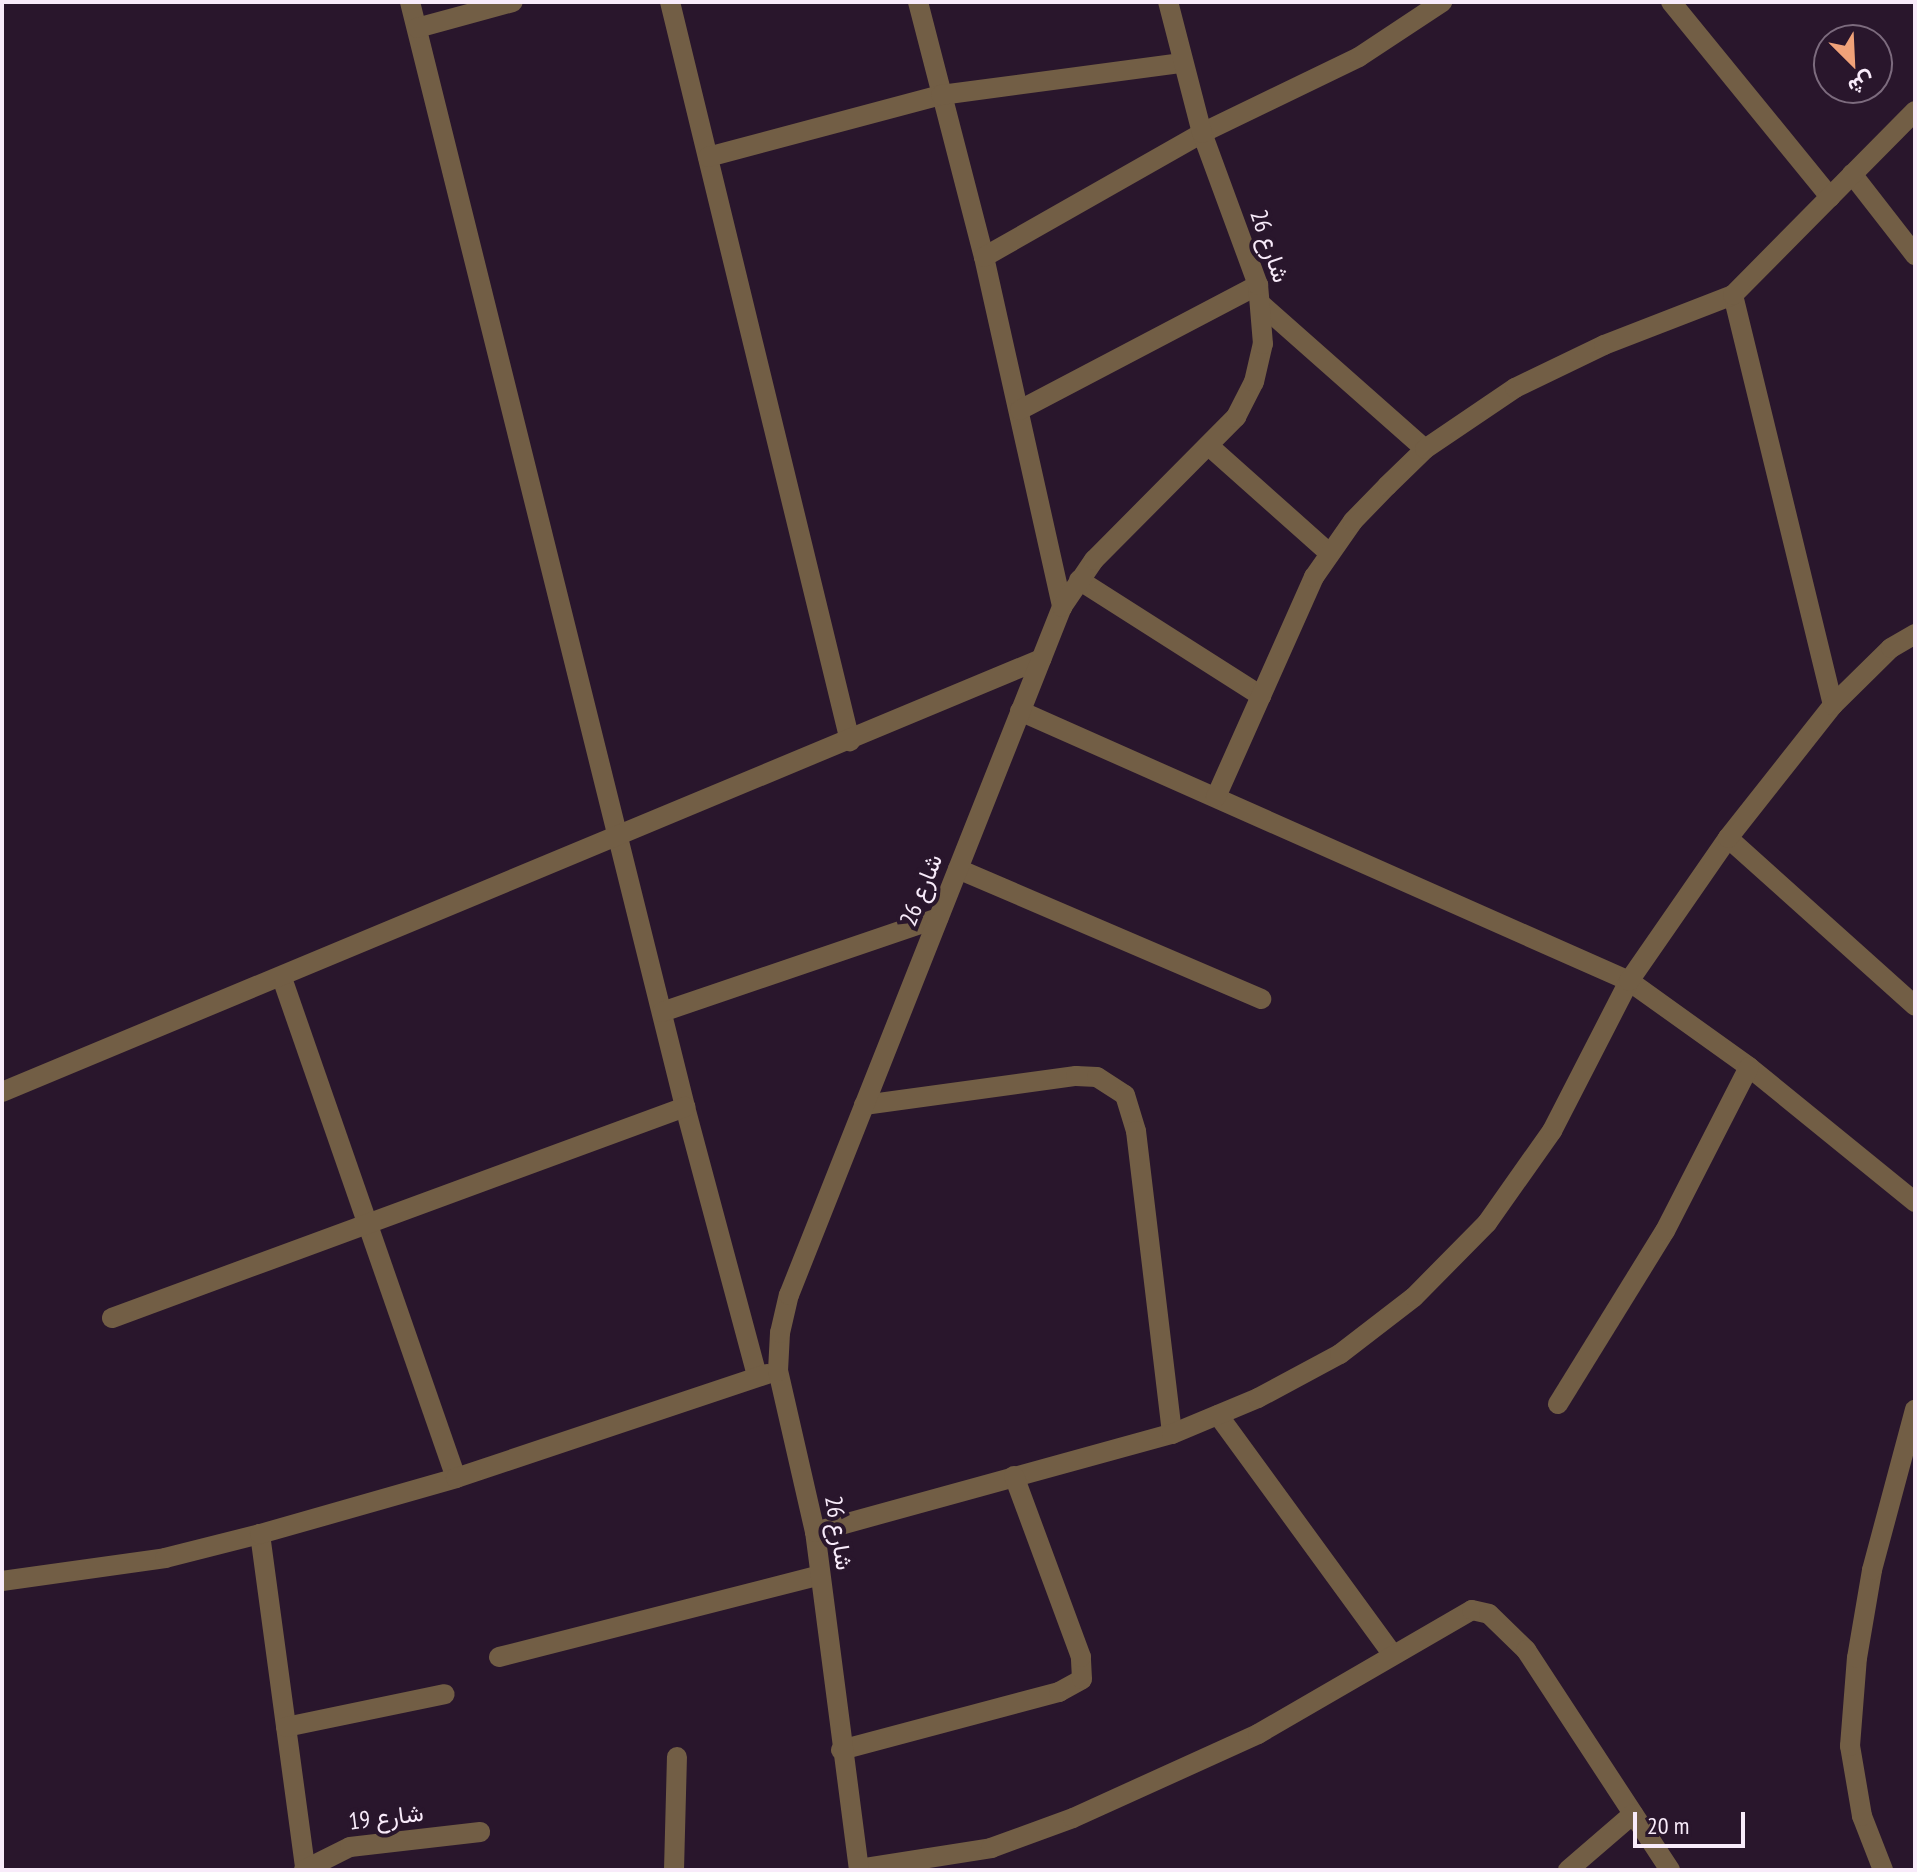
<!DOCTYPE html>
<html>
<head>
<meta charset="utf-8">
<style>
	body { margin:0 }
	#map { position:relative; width:1917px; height:1872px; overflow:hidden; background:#29162c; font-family:"PT Sans Narrow",Vazirmatn,sans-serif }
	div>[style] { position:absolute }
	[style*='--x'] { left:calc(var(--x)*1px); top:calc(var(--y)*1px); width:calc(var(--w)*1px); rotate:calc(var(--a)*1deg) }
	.minor>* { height:20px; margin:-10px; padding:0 10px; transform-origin:10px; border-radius:10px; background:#725e45 }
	span { translate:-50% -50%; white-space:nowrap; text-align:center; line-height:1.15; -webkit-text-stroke:8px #29162c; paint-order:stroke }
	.street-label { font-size:24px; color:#f8ebfa }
	.frame { position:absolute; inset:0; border:4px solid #f8ebfa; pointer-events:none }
	.north { position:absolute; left:1813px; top:24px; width:80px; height:80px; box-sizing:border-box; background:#29162c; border:2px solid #7c6b7e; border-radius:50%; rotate:156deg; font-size:22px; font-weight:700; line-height:32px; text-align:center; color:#f8ebfa }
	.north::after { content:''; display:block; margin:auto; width:28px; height:36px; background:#f0a279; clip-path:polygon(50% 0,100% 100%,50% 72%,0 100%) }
	.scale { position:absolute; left:1633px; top:1812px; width:112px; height:36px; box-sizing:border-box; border:4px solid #f8ebfa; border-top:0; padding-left:10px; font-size:24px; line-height:28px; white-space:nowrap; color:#f8ebfa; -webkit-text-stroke:6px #29162c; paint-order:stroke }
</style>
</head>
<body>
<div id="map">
	<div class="minor">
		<div style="--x:410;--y:2;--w:1139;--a:76.02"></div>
		<div style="--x:685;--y:1107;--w:278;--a:75"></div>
		<div style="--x:670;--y:2;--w:761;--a:76.31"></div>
		<div style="--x:918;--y:2;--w:263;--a:75.5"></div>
		<div style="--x:984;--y:257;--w:359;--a:77.4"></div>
		<div style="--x:1671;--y:2;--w:252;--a:50.8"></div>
		<div style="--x:417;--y:28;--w:99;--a:-15.2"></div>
		<div style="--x:708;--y:157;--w:241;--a:-14.9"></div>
		<div style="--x:941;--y:95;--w:243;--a:-7.6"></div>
		<div style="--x:1852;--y:174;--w:103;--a:52.1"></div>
		<div style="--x:984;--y:257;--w:251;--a:-29.6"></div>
		<div style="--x:1202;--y:133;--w:174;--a:-25.8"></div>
		<div style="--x:1359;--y:57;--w:100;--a:-33.5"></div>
		<div style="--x:1733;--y:295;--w:422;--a:76.3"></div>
		<div style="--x:1262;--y:305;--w:217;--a:41.5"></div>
		<div style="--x:1020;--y:410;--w:269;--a:-27.7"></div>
		<div style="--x:1209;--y:446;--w:161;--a:41.7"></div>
		<div style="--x:1079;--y:580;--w:216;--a:32.5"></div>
		<div style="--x:1020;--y:711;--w:666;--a:23.91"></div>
		<div style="--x:1629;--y:981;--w:148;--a:35.6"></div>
		<div style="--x:1749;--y:1067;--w:214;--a:39.1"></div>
		<div style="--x:1216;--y:797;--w:241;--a:-66"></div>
		<div style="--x:1314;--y:577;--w:68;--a:-55.1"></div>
		<div style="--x:1353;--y:521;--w:49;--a:-45.8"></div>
		<div style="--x:1387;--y:486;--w:53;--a:-44.2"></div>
		<div style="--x:1425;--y:449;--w:109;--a:-34.1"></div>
		<div style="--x:1515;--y:388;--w:99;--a:-25.8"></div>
		<div style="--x:1604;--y:345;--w:138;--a:-21.2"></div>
		<div style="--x:1733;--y:295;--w:259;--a:-45.3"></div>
		<div style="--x:1728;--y:838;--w:251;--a:41.9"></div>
		<div style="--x:958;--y:869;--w:330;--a:23.2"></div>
		<div style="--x:282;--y:978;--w:529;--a:70.81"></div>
		<div style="--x:662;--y:1012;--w:292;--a:-18.8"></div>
		<div style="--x:2;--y:1092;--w:1126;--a:-22.62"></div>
		<div style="--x:864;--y:1105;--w:214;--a:-7.8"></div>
		<div style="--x:1076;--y:1076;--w:21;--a:3"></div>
		<div style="--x:1097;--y:1077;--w:33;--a:33"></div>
		<div style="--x:1125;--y:1095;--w:38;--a:73"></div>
		<div style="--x:1136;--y:1131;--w:305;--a:83.2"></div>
		<div style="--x:112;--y:1318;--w:611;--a:-20.22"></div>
		<div style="--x:1558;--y:1404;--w:203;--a:-58.3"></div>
		<div style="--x:1665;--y:1231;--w:184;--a:-62.9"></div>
		<div style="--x:1218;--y:1415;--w:296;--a:53.9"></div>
		<div style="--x:815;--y:1532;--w:370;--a:-15.4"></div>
		<div style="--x:1172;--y:1434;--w:93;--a:-22.7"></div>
		<div style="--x:1258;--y:1398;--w:93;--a:-28.2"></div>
		<div style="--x:1340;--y:1354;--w:93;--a:-37.6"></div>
		<div style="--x:1414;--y:1297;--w:104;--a:-45.4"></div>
		<div style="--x:1487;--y:1223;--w:113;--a:-54.8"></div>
		<div style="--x:1552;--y:1131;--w:169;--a:-62.8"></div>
		<div style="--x:1629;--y:981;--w:174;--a:-55.3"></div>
		<div style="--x:1728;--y:838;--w:169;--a:-51.7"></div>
		<div style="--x:1833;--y:705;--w:81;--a:-44.5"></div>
		<div style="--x:1891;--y:648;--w:28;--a:-30"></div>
		<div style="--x:260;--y:1534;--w:338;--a:82.3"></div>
		<div style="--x:2;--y:1581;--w:165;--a:-8"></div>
		<div style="--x:165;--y:1558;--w:98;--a:-14.2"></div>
		<div style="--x:260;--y:1534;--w:204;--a:-15.9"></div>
		<div style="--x:456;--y:1478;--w:328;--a:-18.5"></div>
		<div style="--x:499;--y:1657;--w:331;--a:-14.3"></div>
		<div style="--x:286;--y:1727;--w:162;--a:-11.7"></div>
		<div style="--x:841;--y:1750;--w:226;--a:-14.9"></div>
		<div style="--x:1059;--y:1692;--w:26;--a:-29"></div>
		<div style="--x:1082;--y:1679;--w:22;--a:-93"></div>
		<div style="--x:1081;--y:1657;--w:193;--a:-110.3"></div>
		<div style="--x:859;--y:1869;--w:134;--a:-9"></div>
		<div style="--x:991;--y:1848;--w:87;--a:-20.1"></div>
		<div style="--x:1073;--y:1818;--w:203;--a:-24.4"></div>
		<div style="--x:1258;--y:1734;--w:247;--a:-30.1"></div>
		<div style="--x:1472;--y:1610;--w:17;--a:13"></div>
		<div style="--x:1489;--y:1614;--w:52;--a:44.2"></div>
		<div style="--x:1526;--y:1650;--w:263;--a:56.8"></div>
		<div style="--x:304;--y:1870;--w:51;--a:-26.6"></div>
		<div style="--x:350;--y:1847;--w:131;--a:-6.6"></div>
		<div style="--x:674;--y:1870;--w:113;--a:-88.5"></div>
		<div style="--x:859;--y:1870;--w:341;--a:-97.4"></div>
		<div style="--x:815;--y:1532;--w:165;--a:-102.9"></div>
		<div style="--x:778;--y:1371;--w:38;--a:-87"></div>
		<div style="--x:780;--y:1333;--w:39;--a:-77"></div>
		<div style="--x:789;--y:1295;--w:740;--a:-68.36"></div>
		<div style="--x:1062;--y:607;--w:57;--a:-55.8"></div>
		<div style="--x:1094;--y:560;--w:202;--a:-45.2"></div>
		<div style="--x:1236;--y:417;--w:39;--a:-63"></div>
		<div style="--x:1254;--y:382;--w:39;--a:-77"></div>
		<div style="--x:1263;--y:344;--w:59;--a:-94.8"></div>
		<div style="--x:1258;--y:285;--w:162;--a:-110.2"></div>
		<div style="--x:1202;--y:133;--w:135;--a:-104.5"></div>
		<div style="--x:1568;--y:1870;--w:86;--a:-40.7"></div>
		<div style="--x:1883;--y:1870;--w:58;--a:-111.3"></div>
		<div style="--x:1862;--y:1816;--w:71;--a:-99.7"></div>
		<div style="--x:1850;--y:1746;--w:88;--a:-85.5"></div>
		<div style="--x:1857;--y:1658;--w:89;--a:-80.3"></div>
		<div style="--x:1872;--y:1570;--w:166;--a:-75"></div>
	</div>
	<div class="street-label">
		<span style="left:1270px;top:246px;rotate:71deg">شارع 26</span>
		<span style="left:921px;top:890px;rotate:-68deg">شارع 26</span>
		<span style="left:839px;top:1533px;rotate:81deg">شارع 26</span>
		<span style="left:386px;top:1817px;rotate:-7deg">شارع 19</span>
	</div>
	<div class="frame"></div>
	<div class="north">ش</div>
	<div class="scale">20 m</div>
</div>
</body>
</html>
